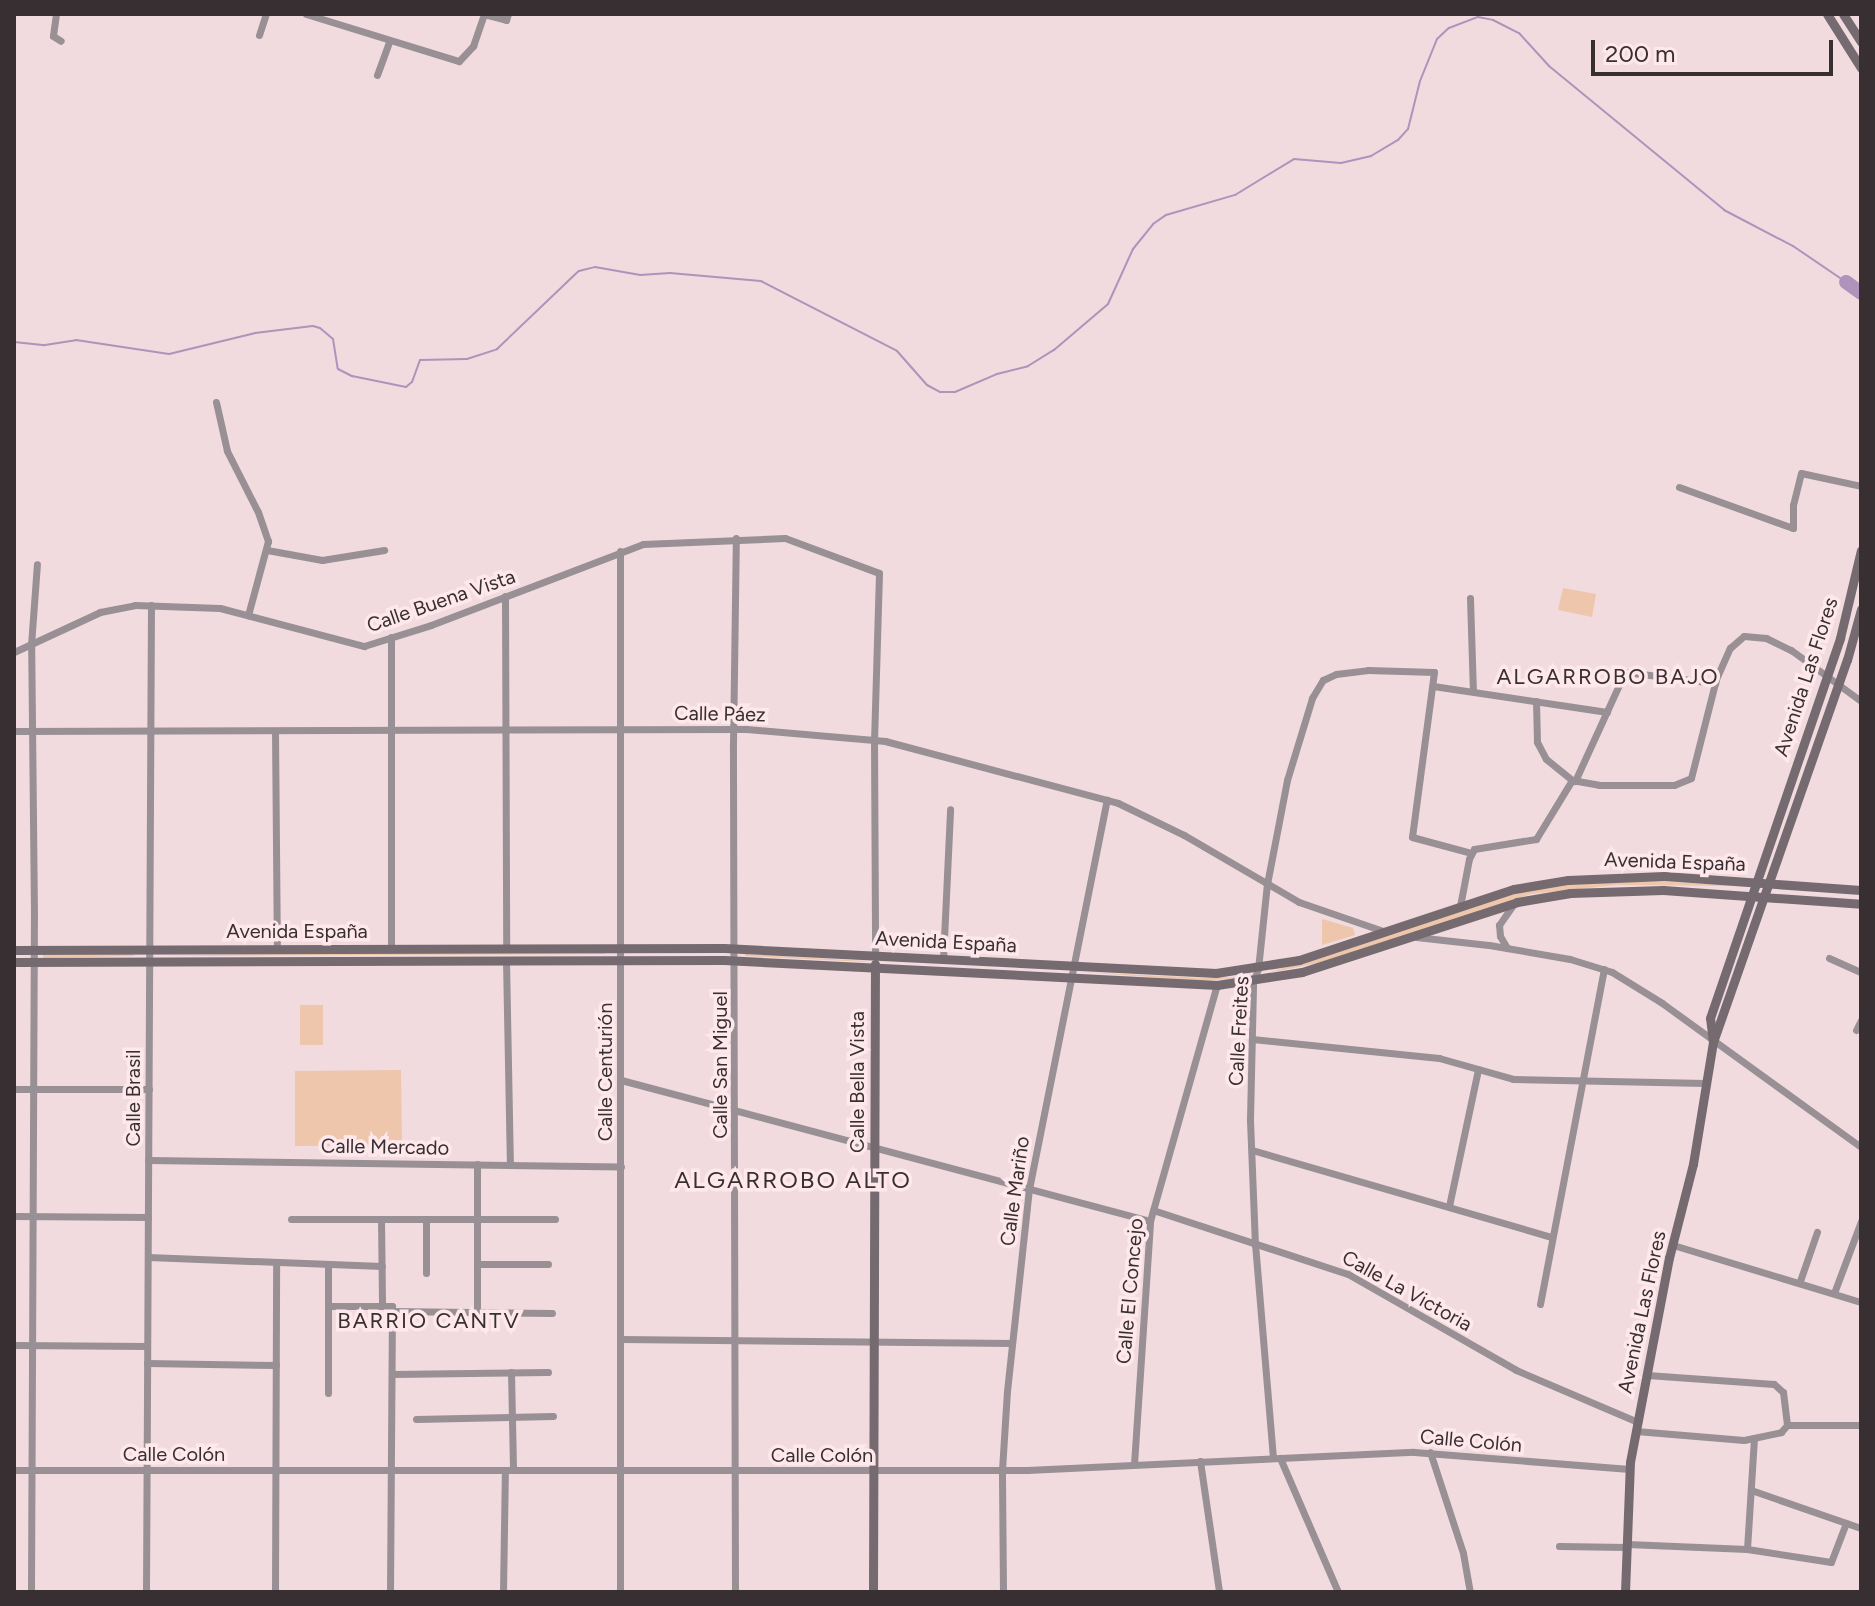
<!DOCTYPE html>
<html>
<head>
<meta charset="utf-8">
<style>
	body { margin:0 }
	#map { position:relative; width:1875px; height:1606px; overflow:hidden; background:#f1dbdf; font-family:Figtree,sans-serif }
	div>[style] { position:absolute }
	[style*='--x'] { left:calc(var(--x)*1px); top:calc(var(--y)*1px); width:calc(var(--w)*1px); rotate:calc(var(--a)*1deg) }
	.green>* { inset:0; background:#edc6ab }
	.stream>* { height:2px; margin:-1px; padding:0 1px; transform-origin:1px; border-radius:1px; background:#af93bb }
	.river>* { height:14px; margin:-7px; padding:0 7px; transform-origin:7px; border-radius:7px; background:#af93bb }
	.street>* { height:7px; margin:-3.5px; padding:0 3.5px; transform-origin:3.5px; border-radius:3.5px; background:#989095 }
	.secondary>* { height:9px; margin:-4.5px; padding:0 4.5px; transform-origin:4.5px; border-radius:4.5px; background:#756a70 }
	span { translate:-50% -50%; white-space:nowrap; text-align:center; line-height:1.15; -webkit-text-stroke:7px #fee8ec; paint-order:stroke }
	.street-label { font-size:20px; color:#372f31 }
	.neighbourhood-label { font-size:22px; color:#372f31; letter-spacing:2px }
	.quarter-label { font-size:24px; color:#372f31; letter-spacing:2px }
	.frame { position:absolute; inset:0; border:16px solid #372f31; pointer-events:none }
	.scale { position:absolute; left:1591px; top:40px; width:242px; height:36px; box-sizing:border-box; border:4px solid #372f31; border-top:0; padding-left:10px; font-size:24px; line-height:28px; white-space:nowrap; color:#372f31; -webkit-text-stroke:6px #fee8ec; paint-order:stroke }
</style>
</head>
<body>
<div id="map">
	<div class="green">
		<div style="clip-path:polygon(1563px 588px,1596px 594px,1592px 617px,1558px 610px)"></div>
		<div style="clip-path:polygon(1640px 880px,1741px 886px,1617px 885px,1531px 894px,1319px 963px,1268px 973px,1515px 893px,1569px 884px)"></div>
		<div style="clip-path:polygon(1322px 919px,1353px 928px,1355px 935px,1322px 945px)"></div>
		<div style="clip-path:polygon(291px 953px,604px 953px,606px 954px,161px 956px)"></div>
		<div style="clip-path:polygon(43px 954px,133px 954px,135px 956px,43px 958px)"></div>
		<div style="clip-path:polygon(745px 954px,865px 961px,866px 962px,745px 956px)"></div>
		<div style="clip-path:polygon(1082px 972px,1204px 978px,1246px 977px,1204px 981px)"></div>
		<div style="clip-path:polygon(300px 1005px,323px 1005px,323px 1045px,300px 1045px)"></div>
		<div style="clip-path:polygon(401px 1070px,402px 1145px,295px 1146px,295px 1071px)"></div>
	</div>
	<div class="stream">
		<div style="--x:14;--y:342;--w:31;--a:6"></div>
		<div style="--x:45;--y:345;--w:31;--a:-9"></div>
		<div style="--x:76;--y:340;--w:94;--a:8.6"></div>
		<div style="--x:169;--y:354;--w:89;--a:-13.7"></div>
		<div style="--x:255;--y:333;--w:58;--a:-6.9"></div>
		<div style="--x:313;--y:326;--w:7;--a:16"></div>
		<div style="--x:320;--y:328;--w:17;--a:40"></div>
		<div style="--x:333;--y:339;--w:30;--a:81"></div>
		<div style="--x:338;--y:369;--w:16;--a:27"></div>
		<div style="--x:352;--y:376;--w:55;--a:11.5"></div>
		<div style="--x:406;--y:387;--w:8;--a:-40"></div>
		<div style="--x:412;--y:382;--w:23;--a:-70"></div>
		<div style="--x:420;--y:360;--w:47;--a:-1.2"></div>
		<div style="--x:467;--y:359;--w:32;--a:-18"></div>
		<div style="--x:497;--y:349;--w:97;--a:-43.7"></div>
		<div style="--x:567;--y:282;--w:16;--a:-43"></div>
		<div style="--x:579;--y:271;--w:16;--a:-14"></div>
		<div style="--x:595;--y:267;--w:46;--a:10.1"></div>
		<div style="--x:640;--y:275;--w:30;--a:-4"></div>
		<div style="--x:670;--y:273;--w:91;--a:5"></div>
		<div style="--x:761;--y:281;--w:153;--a:27.2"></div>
		<div style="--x:897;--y:351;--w:45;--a:48.6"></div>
		<div style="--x:927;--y:385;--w:15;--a:28"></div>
		<div style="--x:940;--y:392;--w:15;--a:0"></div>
		<div style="--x:955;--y:392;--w:46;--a:-23.2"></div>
		<div style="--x:997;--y:374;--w:32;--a:-14"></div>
		<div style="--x:1028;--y:366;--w:31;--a:-32"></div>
		<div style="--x:1054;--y:350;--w:71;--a:-40.4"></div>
		<div style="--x:1108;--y:304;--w:60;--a:-65.6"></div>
		<div style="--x:1133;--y:249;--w:32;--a:-51"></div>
		<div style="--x:1153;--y:224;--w:16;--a:-35"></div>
		<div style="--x:1166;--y:215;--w:72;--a:-16.2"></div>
		<div style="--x:1235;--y:195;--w:69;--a:-31.4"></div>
		<div style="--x:1294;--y:159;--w:47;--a:4.9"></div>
		<div style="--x:1341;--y:163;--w:31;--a:-13"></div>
		<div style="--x:1371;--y:156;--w:31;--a:-31"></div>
		<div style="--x:1398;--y:140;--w:15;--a:-48"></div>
		<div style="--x:1408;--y:129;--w:49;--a:-76"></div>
		<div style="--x:1420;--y:81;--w:45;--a:-68"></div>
		<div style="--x:1437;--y:39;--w:16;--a:-43"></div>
		<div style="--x:1449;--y:28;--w:31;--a:-21"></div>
		<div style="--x:1478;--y:17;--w:15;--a:11"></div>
		<div style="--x:1493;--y:20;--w:29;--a:27"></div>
		<div style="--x:1519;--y:33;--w:45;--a:47.7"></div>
		<div style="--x:1549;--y:66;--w:227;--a:39.4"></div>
		<div style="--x:1724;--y:210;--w:78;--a:27.6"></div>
		<div style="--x:1793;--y:246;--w:64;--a:34.2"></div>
	</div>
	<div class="river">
		<div style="--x:1846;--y:282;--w:19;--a:36"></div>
	</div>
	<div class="street">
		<div style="--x:56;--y:14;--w:22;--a:98"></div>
		<div style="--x:53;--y:36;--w:9;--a:32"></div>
		<div style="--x:306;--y:14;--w:160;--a:17.1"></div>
		<div style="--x:459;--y:61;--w:21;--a:-47"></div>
		<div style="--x:473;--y:46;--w:34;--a:-71"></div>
		<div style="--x:484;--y:14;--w:23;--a:15"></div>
		<div style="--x:506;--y:20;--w:6;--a:-72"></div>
		<div style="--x:259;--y:35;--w:22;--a:-72"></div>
		<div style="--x:377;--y:75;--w:37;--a:-70"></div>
		<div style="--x:216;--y:402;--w:50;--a:77.3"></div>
		<div style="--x:227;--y:451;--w:68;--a:63.1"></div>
		<div style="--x:258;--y:512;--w:31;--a:71"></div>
		<div style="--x:268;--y:541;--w:77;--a:105.1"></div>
		<div style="--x:1679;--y:487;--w:121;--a:19.8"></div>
		<div style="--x:1793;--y:528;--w:23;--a:-90"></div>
		<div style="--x:1793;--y:505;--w:33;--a:-76"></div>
		<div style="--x:1801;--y:473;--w:61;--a:12.2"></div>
		<div style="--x:267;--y:550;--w:56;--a:10.3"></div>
		<div style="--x:322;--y:560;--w:63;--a:-9.2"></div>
		<div style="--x:505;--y:596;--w:352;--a:89.8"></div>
		<div style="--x:1470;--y:598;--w:93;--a:88.2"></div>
		<div style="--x:14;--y:652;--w:95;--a:-24.9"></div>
		<div style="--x:100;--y:612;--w:36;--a:-11"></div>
		<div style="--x:135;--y:605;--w:85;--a:2"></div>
		<div style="--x:220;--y:608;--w:149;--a:14.8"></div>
		<div style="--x:364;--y:646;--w:70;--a:-17.4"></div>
		<div style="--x:431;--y:625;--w:227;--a:-20.9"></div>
		<div style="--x:643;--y:544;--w:142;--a:-2.4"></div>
		<div style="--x:785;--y:538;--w:100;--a:20.4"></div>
		<div style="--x:879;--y:573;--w:167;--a:91.7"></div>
		<div style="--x:874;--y:740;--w:216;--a:89.7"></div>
		<div style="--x:1433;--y:686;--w:176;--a:8.5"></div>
		<div style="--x:1536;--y:701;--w:41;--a:88.6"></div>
		<div style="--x:1537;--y:742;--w:19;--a:62"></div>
		<div style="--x:1546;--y:759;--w:33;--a:39"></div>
		<div style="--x:1572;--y:780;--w:27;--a:10"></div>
		<div style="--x:1599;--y:785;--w:75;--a:0"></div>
		<div style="--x:1674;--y:785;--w:18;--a:-22"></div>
		<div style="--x:1691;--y:778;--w:102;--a:-75.8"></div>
		<div style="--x:1716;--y:679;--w:34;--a:-66"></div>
		<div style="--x:1730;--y:648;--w:18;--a:-41"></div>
		<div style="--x:1744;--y:636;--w:22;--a:5"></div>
		<div style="--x:1766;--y:638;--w:28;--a:26"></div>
		<div style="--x:1791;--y:650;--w:87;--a:36.1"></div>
		<div style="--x:14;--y:731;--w:732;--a:-0.16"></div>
		<div style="--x:746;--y:729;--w:140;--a:4.9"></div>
		<div style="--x:885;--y:741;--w:241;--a:14.9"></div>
		<div style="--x:1118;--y:803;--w:73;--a:25.9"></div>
		<div style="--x:1184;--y:835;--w:133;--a:30.2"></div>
		<div style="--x:1299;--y:902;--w:89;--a:19"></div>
		<div style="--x:275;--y:731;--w:218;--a:89.5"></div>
		<div style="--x:1575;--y:781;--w:120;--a:-65.4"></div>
		<div style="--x:1625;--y:672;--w:91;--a:7"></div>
		<div style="--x:1460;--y:906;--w:48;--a:-79.2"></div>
		<div style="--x:1469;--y:859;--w:11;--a:-63"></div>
		<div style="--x:1474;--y:849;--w:63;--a:-9.2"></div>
		<div style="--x:1536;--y:839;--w:69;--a:-58.6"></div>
		<div style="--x:1416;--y:937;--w:73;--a:6.3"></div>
		<div style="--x:1489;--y:945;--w:82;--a:9.8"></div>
		<div style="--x:1570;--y:959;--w:44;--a:17.2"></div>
		<div style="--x:1612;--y:972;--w:59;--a:31.8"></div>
		<div style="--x:1662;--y:1003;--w:246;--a:35.9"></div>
		<div style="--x:1507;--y:948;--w:14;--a:-120"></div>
		<div style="--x:1500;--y:936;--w:11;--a:-95"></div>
		<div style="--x:1499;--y:925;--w:24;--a:-55"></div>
		<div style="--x:391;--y:949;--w:312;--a:-90"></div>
		<div style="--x:1829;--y:958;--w:35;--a:24"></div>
		<div style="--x:506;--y:960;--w:205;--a:88.9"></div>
		<div style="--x:943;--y:960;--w:151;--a:-87.3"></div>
		<div style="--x:1856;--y:1030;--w:11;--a:-63"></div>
		<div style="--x:1252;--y:1039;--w:188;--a:5.8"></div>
		<div style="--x:1439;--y:1058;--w:77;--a:15.8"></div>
		<div style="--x:1513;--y:1079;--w:192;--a:1.2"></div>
		<div style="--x:621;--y:1080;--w:547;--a:14.92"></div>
		<div style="--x:14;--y:1089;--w:135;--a:0"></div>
		<div style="--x:1252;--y:1150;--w:312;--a:16.2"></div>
		<div style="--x:148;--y:1160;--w:473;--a:0.8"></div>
		<div style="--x:477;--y:1164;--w:148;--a:90"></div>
		<div style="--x:1449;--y:1206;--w:140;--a:-78"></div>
		<div style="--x:1153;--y:1210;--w:205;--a:18.2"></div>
		<div style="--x:1348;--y:1274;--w:193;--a:29.7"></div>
		<div style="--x:1516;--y:1370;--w:133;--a:23.1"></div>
		<div style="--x:14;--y:1216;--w:134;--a:0.4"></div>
		<div style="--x:291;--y:1219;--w:264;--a:0"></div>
		<div style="--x:381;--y:1219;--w:87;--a:89.3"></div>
		<div style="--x:426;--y:1219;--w:54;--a:90"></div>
		<div style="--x:1673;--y:1245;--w:196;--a:16.9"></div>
		<div style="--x:148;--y:1257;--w:234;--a:2.2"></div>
		<div style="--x:477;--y:1264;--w:71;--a:0"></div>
		<div style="--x:328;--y:1266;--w:127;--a:90"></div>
		<div style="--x:1800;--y:1281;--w:52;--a:-70.9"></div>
		<div style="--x:1834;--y:1293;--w:77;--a:-69.4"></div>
		<div style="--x:1540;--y:1304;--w:341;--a:-79.2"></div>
		<div style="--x:328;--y:1306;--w:64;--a:0"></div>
		<div style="--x:392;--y:1306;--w:286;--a:90.4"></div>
		<div style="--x:392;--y:1311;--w:160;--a:0.7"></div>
		<div style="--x:621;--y:1339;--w:391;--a:0.6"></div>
		<div style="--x:14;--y:1345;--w:133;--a:0.4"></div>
		<div style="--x:147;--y:1363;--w:129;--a:0.9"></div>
		<div style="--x:511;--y:1372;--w:98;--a:88.8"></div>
		<div style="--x:392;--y:1374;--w:156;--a:-0.7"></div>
		<div style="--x:1647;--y:1375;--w:127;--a:4.1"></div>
		<div style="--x:1774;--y:1384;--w:12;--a:42"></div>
		<div style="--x:1783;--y:1392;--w:33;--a:83"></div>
		<div style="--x:416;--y:1419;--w:137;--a:-1.3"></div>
		<div style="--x:1636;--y:1431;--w:108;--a:4.8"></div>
		<div style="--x:1744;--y:1440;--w:38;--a:-12"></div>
		<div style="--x:1781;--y:1432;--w:9;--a:-49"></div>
		<div style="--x:1787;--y:1425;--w:74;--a:0"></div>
		<div style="--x:1430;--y:1452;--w:106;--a:71.9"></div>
		<div style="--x:1463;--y:1553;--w:40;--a:80"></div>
		<div style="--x:1273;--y:1458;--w:214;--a:-94.8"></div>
		<div style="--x:1255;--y:1245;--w:126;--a:-92.3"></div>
		<div style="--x:1250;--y:1119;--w:137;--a:-88.7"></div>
		<div style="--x:1253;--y:982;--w:14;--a:-69"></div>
		<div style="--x:1258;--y:969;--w:85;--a:-84"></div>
		<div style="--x:1267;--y:884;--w:106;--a:-79.1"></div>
		<div style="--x:1287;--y:780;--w:86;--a:-73"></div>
		<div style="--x:1312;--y:698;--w:21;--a:-59"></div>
		<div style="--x:1323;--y:680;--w:14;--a:-25"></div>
		<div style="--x:1336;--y:674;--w:32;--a:-7"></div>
		<div style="--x:1368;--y:670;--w:66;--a:1.7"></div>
		<div style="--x:1434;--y:672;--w:166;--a:97.6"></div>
		<div style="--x:1412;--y:837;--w:61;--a:15.2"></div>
		<div style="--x:1280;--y:1458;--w:146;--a:66.6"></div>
		<div style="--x:1200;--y:1461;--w:132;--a:81.7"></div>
		<div style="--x:1134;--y:1464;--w:244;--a:-86.2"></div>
		<div style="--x:1150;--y:1221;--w:245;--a:-74.2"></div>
		<div style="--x:14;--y:1470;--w:1013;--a:0"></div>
		<div style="--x:1027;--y:1470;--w:387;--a:-2.7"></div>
		<div style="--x:1414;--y:1452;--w:216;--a:4.5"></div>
		<div style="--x:1751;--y:1490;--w:116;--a:19.1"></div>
		<div style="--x:1627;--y:1544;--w:120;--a:2.4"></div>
		<div style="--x:1747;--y:1549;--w:85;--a:8.8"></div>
		<div style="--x:1831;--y:1562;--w:42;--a:-69"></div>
		<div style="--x:1559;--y:1546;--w:68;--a:0.8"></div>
		<div style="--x:1747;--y:1549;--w:111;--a:-86.4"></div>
		<div style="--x:31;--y:1592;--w:677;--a:-89.75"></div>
		<div style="--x:34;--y:915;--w:270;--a:-90.6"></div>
		<div style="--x:31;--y:645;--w:81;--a:-85.8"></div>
		<div style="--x:146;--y:1592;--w:987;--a:-89.71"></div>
		<div style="--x:275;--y:1592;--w:330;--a:-89.8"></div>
		<div style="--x:503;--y:1592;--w:122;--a:-89.1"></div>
		<div style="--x:620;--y:1592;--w:1041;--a:-90"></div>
		<div style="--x:735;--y:1592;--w:848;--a:-90.14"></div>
		<div style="--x:733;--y:744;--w:206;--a:-89.2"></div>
		<div style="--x:1003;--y:1592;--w:122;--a:-90.5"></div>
		<div style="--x:1002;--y:1470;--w:79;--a:-86.4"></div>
		<div style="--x:1007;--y:1391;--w:203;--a:-83.8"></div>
		<div style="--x:1029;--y:1189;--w:397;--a:-78.7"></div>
	</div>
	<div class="secondary">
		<div style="--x:1827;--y:14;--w:64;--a:57.8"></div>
		<div style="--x:1843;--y:14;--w:33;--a:57"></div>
		<div style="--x:14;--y:950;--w:710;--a:-0.16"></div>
		<div style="--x:724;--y:948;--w:493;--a:2.9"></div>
		<div style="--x:1216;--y:973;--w:84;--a:-8.9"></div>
		<div style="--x:1299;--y:960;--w:226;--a:-18.3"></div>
		<div style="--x:1514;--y:889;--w:55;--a:-9.5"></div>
		<div style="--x:1568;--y:880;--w:96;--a:-2.4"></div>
		<div style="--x:1664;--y:876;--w:197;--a:4.1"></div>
		<div style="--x:14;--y:962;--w:710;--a:-0.16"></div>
		<div style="--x:724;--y:960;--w:494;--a:2.9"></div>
		<div style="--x:1217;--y:985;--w:86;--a:-8.7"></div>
		<div style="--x:1302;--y:972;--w:226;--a:-18"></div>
		<div style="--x:1517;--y:902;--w:54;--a:-9.6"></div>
		<div style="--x:1570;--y:893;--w:93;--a:-1.8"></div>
		<div style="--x:1663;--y:890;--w:198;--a:4"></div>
		<div style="--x:1713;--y:1042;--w:24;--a:-97"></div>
		<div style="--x:1710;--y:1018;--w:402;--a:-71.1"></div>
		<div style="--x:1840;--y:638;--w:90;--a:-76.6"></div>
		<div style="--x:873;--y:1592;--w:628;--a:-89.82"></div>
		<div style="--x:1625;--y:1592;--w:130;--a:-87.8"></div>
		<div style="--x:1630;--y:1462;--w:208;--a:-79.2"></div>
		<div style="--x:1669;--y:1258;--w:97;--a:-75.7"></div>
		<div style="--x:1693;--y:1164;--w:124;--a:-80.7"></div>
		<div style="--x:1713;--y:1042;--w:405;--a:-70.7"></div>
		<div style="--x:1847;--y:660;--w:53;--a:-74.6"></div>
	</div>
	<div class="street-label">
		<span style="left:441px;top:601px;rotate:-19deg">Calle Buena Vista</span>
		<span style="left:1806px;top:677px;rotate:-72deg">Avenida Las Flores</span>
		<span style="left:720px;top:714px;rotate:1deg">Calle Páez</span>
		<span style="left:1675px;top:862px;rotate:2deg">Avenida España</span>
		<span style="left:297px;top:931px">Avenida España</span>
		<span style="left:946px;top:942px;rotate:3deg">Avenida España</span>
		<span style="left:1239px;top:1031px;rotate:-87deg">Calle Freites</span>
		<span style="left:720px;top:1065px;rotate:-90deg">Calle San Miguel</span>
		<span style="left:605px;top:1072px;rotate:-90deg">Calle Centurión</span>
		<span style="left:857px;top:1082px;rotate:-90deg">Calle Bella Vista</span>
		<span style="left:133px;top:1098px;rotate:-90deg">Calle Brasil</span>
		<span style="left:385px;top:1147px;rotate:1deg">Calle Mercado</span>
		<span style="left:1015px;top:1191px;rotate:-82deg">Calle Mariño</span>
		<span style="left:1130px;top:1291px;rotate:-85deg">Calle El Concejo</span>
		<span style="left:1407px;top:1291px;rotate:29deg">Calle La Victoria</span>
		<span style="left:1642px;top:1312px;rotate:-78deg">Avenida Las Flores</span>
		<span style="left:1471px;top:1441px;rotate:5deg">Calle Colón</span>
		<span style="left:174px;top:1454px">Calle Colón</span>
		<span style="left:822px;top:1455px">Calle Colón</span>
	</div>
	<div class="neighbourhood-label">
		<span style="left:1608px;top:677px">ALGARROBO BAJO</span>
		<span style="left:429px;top:1321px">BARRIO CANTV</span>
	</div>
	<div class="quarter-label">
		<span style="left:793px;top:1180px">ALGARROBO ALTO</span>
	</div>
	<div class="frame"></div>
	<div class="scale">200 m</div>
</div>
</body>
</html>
